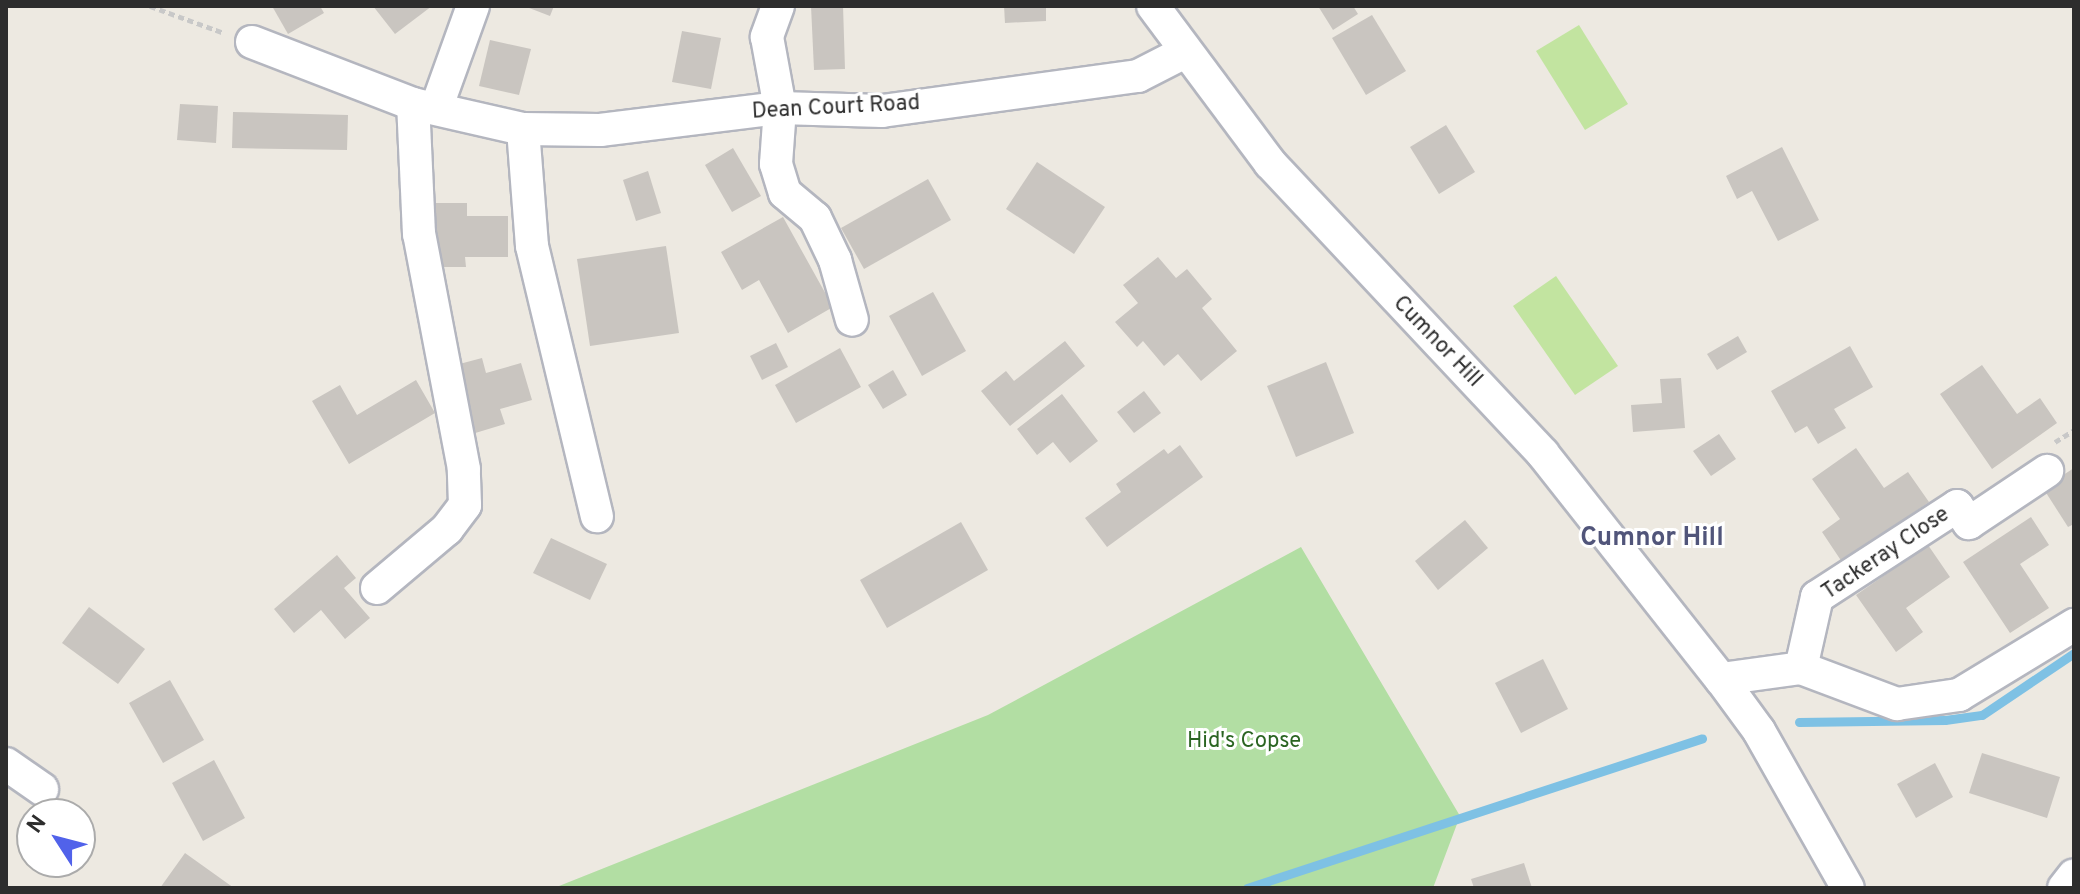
<!DOCTYPE html>
<html>
<head>
<meta charset="utf-8">
<style>
	body { margin:0 }
	#map { position:relative; width:2080px; height:894px; overflow:hidden; background:#ede9e1; font-family:Overpass,sans-serif }
	div>[style] { position:absolute }
	[style*='--x'] { left:calc(var(--x)*1px); top:calc(var(--y)*1px); width:calc(var(--w)*1px); rotate:calc(var(--a)*1deg) }
	.green>* { inset:0; background:#b2dea3 }
	.pitch>* { inset:0; background:#c2e4a0 }
	.stream>* { height:9px; margin:-4.5px; padding:0 4.5px; transform-origin:4.5px; border-radius:4.5px; background:#7ec1e4 }
	.building>* { inset:0; background:#c9c5c0 }
	.path>* { height:5px; margin-top:-2.5px; transform-origin:0; background:repeating-linear-gradient(90deg,#c8c8c8 0 6px,transparent 0 10px) }
	.roads { filter:drop-shadow(2px 0 #b4b6bf) drop-shadow(-2px 0 #b4b6bf) drop-shadow(0 2px #b4b6bf) drop-shadow(0 -2px #b4b6bf) }
	.minor>* { height:32px; margin:-16px; padding:0 16px; transform-origin:16px; border-radius:16px; background:#fff }
	span { translate:-50% -50%; white-space:nowrap; text-align:center; line-height:1.15; -webkit-text-stroke:6px #fff; paint-order:stroke }
	.street-label { font-size:22px; color:#2d2d2d }
	.park-label { font-size:22px; color:#2b6522 }
	.quarter-label { font-size:26px; color:#51557a; font-weight:700 }
	.frame { position:absolute; inset:0; border:8px solid #2d2d2d; pointer-events:none }
	.north { position:absolute; left:16px; top:798px; width:80px; height:80px; box-sizing:border-box; background:#fff; border:2px solid #ababab; border-radius:50%; rotate:306deg; font-size:22px; font-weight:700; line-height:32px; text-align:center; color:#2d2d2d }
	.north::after { content:''; display:block; margin:auto; width:28px; height:36px; background:#5162ea; clip-path:polygon(50% 0,100% 100%,50% 72%,0 100%) }
</style>
</head>
<body>
<div id="map">
	<div class="green">
		<div style="clip-path:polygon(1301px 547px,1460px 816px,1433px 888px,554px 888px,988px 715px)"></div>
	</div>
	<div class="pitch">
		<div style="clip-path:polygon(1579px 25px,1628px 104px,1585px 130px,1536px 51px)"></div>
		<div style="clip-path:polygon(1556px 276px,1618px 366px,1575px 395px,1513px 306px)"></div>
	</div>
	<div class="stream">
		<div style="--x:1799;--y:722;--w:146;--a:-0.8"></div>
		<div style="--x:1945;--y:720;--w:37;--a:-8"></div>
		<div style="--x:1982;--y:715;--w:111;--a:-34"></div>
		<div style="--x:1247;--y:888;--w:479;--a:-18.2"></div>
	</div>
	<div class="building">
		<div style="clip-path:polygon(272px 6px,320px 6px,324px 13px,288px 34px)"></div>
		<div style="clip-path:polygon(373px 6px,432px 6px,395px 34px)"></div>
		<div style="clip-path:polygon(524px 6px,554px 6px,550px 16px)"></div>
		<div style="clip-path:polygon(811px 6px,843px 6px,845px 69px,814px 70px)"></div>
		<div style="clip-path:polygon(1004px 6px,1046px 6px,1046px 21px,1005px 23px)"></div>
		<div style="clip-path:polygon(1318px 6px,1353px 6px,1358px 14px,1333px 30px)"></div>
		<div style="clip-path:polygon(1372px 15px,1406px 71px,1366px 95px,1332px 38px)"></div>
		<div style="clip-path:polygon(682px 31px,721px 38px,711px 89px,672px 82px)"></div>
		<div style="clip-path:polygon(490px 40px,531px 49px,519px 95px,479px 86px)"></div>
		<div style="clip-path:polygon(180px 104px,218px 106px,216px 143px,177px 140px)"></div>
		<div style="clip-path:polygon(233px 112px,348px 115px,347px 150px,232px 148px)"></div>
		<div style="clip-path:polygon(1446px 125px,1475px 172px,1439px 194px,1410px 147px)"></div>
		<div style="clip-path:polygon(1782px 147px,1819px 220px,1778px 241px,1752px 191px,1737px 199px,1726px 176px)"></div>
		<div style="clip-path:polygon(733px 148px,761px 196px,732px 212px,705px 165px)"></div>
		<div style="clip-path:polygon(1037px 162px,1105px 207px,1074px 254px,1006px 209px)"></div>
		<div style="clip-path:polygon(648px 171px,661px 213px,636px 221px,623px 180px)"></div>
		<div style="clip-path:polygon(928px 179px,951px 220px,864px 269px,841px 228px)"></div>
		<div style="clip-path:polygon(434px 203px,467px 203px,467px 216px,508px 216px,508px 257px,465px 257px,466px 267px,434px 267px)"></div>
		<div style="clip-path:polygon(783px 217px,833px 307px,788px 333px,759px 280px,742px 290px,721px 252px)"></div>
		<div style="clip-path:polygon(666px 246px,679px 333px,590px 346px,577px 259px)"></div>
		<div style="clip-path:polygon(1158px 257px,1176px 278px,1187px 269px,1212px 299px,1202px 308px,1237px 351px,1201px 381px,1178px 354px,1164px 366px,1143px 341px,1137px 347px,1115px 322px,1138px 303px,1123px 285px)"></div>
		<div style="clip-path:polygon(933px 292px,966px 351px,922px 376px,889px 316px)"></div>
		<div style="clip-path:polygon(1738px 336px,1747px 352px,1717px 370px,1707px 354px)"></div>
		<div style="clip-path:polygon(1065px 341px,1085px 366px,1010px 426px,981px 391px,1006px 371px,1014px 381px)"></div>
		<div style="clip-path:polygon(776px 343px,788px 367px,762px 380px,750px 356px)"></div>
		<div style="clip-path:polygon(1850px 346px,1873px 387px,1834px 409px,1846px 428px,1818px 444px,1807px 426px,1795px 433px,1771px 391px)"></div>
		<div style="clip-path:polygon(840px 348px,861px 387px,796px 423px,775px 385px)"></div>
		<div style="clip-path:polygon(482px 358px,486px 373px,521px 363px,532px 400px,500px 409px,505px 424px,472px 434px,452px 366px)"></div>
		<div style="clip-path:polygon(1326px 362px,1354px 433px,1296px 457px,1267px 386px)"></div>
		<div style="clip-path:polygon(1982px 365px,2017px 414px,2040px 398px,2057px 423px,1992px 469px,1940px 394px)"></div>
		<div style="clip-path:polygon(893px 370px,907px 395px,883px 409px,868px 385px)"></div>
		<div style="clip-path:polygon(1681px 378px,1685px 428px,1633px 432px,1631px 405px,1662px 403px,1660px 379px)"></div>
		<div style="clip-path:polygon(416px 380px,435px 413px,349px 464px,312px 401px,340px 385px,357px 415px)"></div>
		<div style="clip-path:polygon(1144px 391px,1161px 413px,1134px 433px,1117px 412px)"></div>
		<div style="clip-path:polygon(1062px 394px,1098px 441px,1070px 463px,1053px 442px,1037px 455px,1017px 429px)"></div>
		<div style="clip-path:polygon(1719px 434px,1736px 459px,1711px 476px,1693px 451px)"></div>
		<div style="clip-path:polygon(1180px 445px,1203px 477px,1107px 547px,1085px 518px,1121px 492px,1116px 484px,1164px 449px,1168px 454px)"></div>
		<div style="clip-path:polygon(1856px 448px,1884px 488px,1908px 472px,1929px 502px,1842px 562px,1822px 532px,1840px 519px,1812px 479px)"></div>
		<div style="clip-path:polygon(2074px 468px,2074px 524px,2068px 527px,2043px 488px)"></div>
		<div style="clip-path:polygon(2031px 517px,2049px 545px,2020px 564px,2049px 608px,2010px 633px,1963px 562px)"></div>
		<div style="clip-path:polygon(1465px 520px,1488px 548px,1438px 590px,1415px 561px)"></div>
		<div style="clip-path:polygon(961px 522px,988px 570px,887px 628px,860px 580px)"></div>
		<div style="clip-path:polygon(551px 538px,607px 564px,590px 600px,533px 573px)"></div>
		<div style="clip-path:polygon(1928px 545px,1950px 577px,1906px 608px,1923px 632px,1896px 652px,1856px 595px)"></div>
		<div style="clip-path:polygon(337px 555px,356px 578px,344px 588px,370px 618px,345px 639px,321px 610px,294px 633px,274px 609px)"></div>
		<div style="clip-path:polygon(89px 607px,145px 649px,118px 684px,62px 643px)"></div>
		<div style="clip-path:polygon(1543px 659px,1568px 709px,1521px 733px,1495px 683px)"></div>
		<div style="clip-path:polygon(170px 680px,204px 740px,163px 763px,129px 703px)"></div>
		<div style="clip-path:polygon(1982px 753px,2060px 777px,2047px 818px,1969px 793px)"></div>
		<div style="clip-path:polygon(214px 760px,245px 818px,203px 841px,172px 783px)"></div>
		<div style="clip-path:polygon(1935px 763px,1953px 797px,1916px 818px,1897px 784px)"></div>
		<div style="clip-path:polygon(185px 853px,234px 888px,160px 888px)"></div>
		<div style="clip-path:polygon(1524px 863px,1532px 888px,1474px 888px,1471px 879px)"></div>
	</div>
	<div class="path">
		<div style="--x:150;--y:6;--w:79;--a:20"></div>
		<div style="--x:2055;--y:442;--w:22;--a:-32"></div>
	</div>
	<div class="roads">
		<div class="minor">
			<div style="--x:778;--y:6;--w:33;--a:110"></div>
			<div style="--x:767;--y:37;--w:72;--a:79.6"></div>
			<div style="--x:780;--y:108;--w:56;--a:94.1"></div>
			<div style="--x:776;--y:164;--w:30;--a:73"></div>
			<div style="--x:785;--y:193;--w:39;--a:40"></div>
			<div style="--x:815;--y:218;--w:47;--a:64.5"></div>
			<div style="--x:835;--y:260;--w:62;--a:74.2"></div>
			<div style="--x:1153;--y:6;--w:196;--a:53.3"></div>
			<div style="--x:1270;--y:163;--w:399;--a:46.8"></div>
			<div style="--x:1543;--y:454;--w:287;--a:51.7"></div>
			<div style="--x:1721;--y:679;--w:64;--a:53.8"></div>
			<div style="--x:1759;--y:731;--w:180;--a:60.5"></div>
			<div style="--x:252;--y:42;--w:173;--a:21.1"></div>
			<div style="--x:413;--y:104;--w:113;--a:12.8"></div>
			<div style="--x:523;--y:129;--w:77;--a:0.7"></div>
			<div style="--x:600;--y:130;--w:181;--a:-7"></div>
			<div style="--x:780;--y:108;--w:102;--a:1.7"></div>
			<div style="--x:882;--y:111;--w:258;--a:-7.8"></div>
			<div style="--x:1138;--y:76;--w:51;--a:-27.1"></div>
			<div style="--x:437;--y:106;--w:106;--a:-70.2"></div>
			<div style="--x:523;--y:129;--w:117;--a:85.6"></div>
			<div style="--x:532;--y:246;--w:278;--a:76.5"></div>
			<div style="--x:377;--y:588;--w:92;--a:-40.1"></div>
			<div style="--x:447;--y:529;--w:30;--a:-53"></div>
			<div style="--x:465;--y:505;--w:36;--a:-92"></div>
			<div style="--x:464;--y:469;--w:239;--a:-100.8"></div>
			<div style="--x:419;--y:234;--w:130;--a:-92.6"></div>
			<div style="--x:1801;--y:668;--w:73;--a:-77.3"></div>
			<div style="--x:1817;--y:597;--w:167;--a:-33"></div>
			<div style="--x:1957;--y:506;--w:21;--a:55"></div>
			<div style="--x:1969;--y:523;--w:94;--a:-33.7"></div>
			<div style="--x:1721;--y:679;--w:81;--a:-7.8"></div>
			<div style="--x:1801;--y:668;--w:103;--a:20.6"></div>
			<div style="--x:1897;--y:704;--w:63;--a:-8.3"></div>
			<div style="--x:1959;--y:695;--w:135;--a:-31.3"></div>
			<div style="--x:6;--y:764;--w:44;--a:34.8"></div>
			<div style="--x:2064;--y:888;--w:16;--a:-52"></div>
		</div>
	</div>
	<div class="street-label">
		<span style="left:836px;top:108px;rotate:-3deg">Dean Court Road</span>
		<span style="left:1437px;top:342px;rotate:46deg">Cumnor Hill</span>
		<span style="left:1886px;top:554px;rotate:-34deg">Tackeray Close</span>
	</div>
	<div class="park-label">
		<span style="left:1244px;top:742px">Hid's Copse</span>
	</div>
	<div class="quarter-label">
		<span style="left:1652px;top:539px">Cumnor Hill</span>
	</div>
	<div class="frame"></div>
	<div class="north">N</div>
</div>
</body>
</html>
